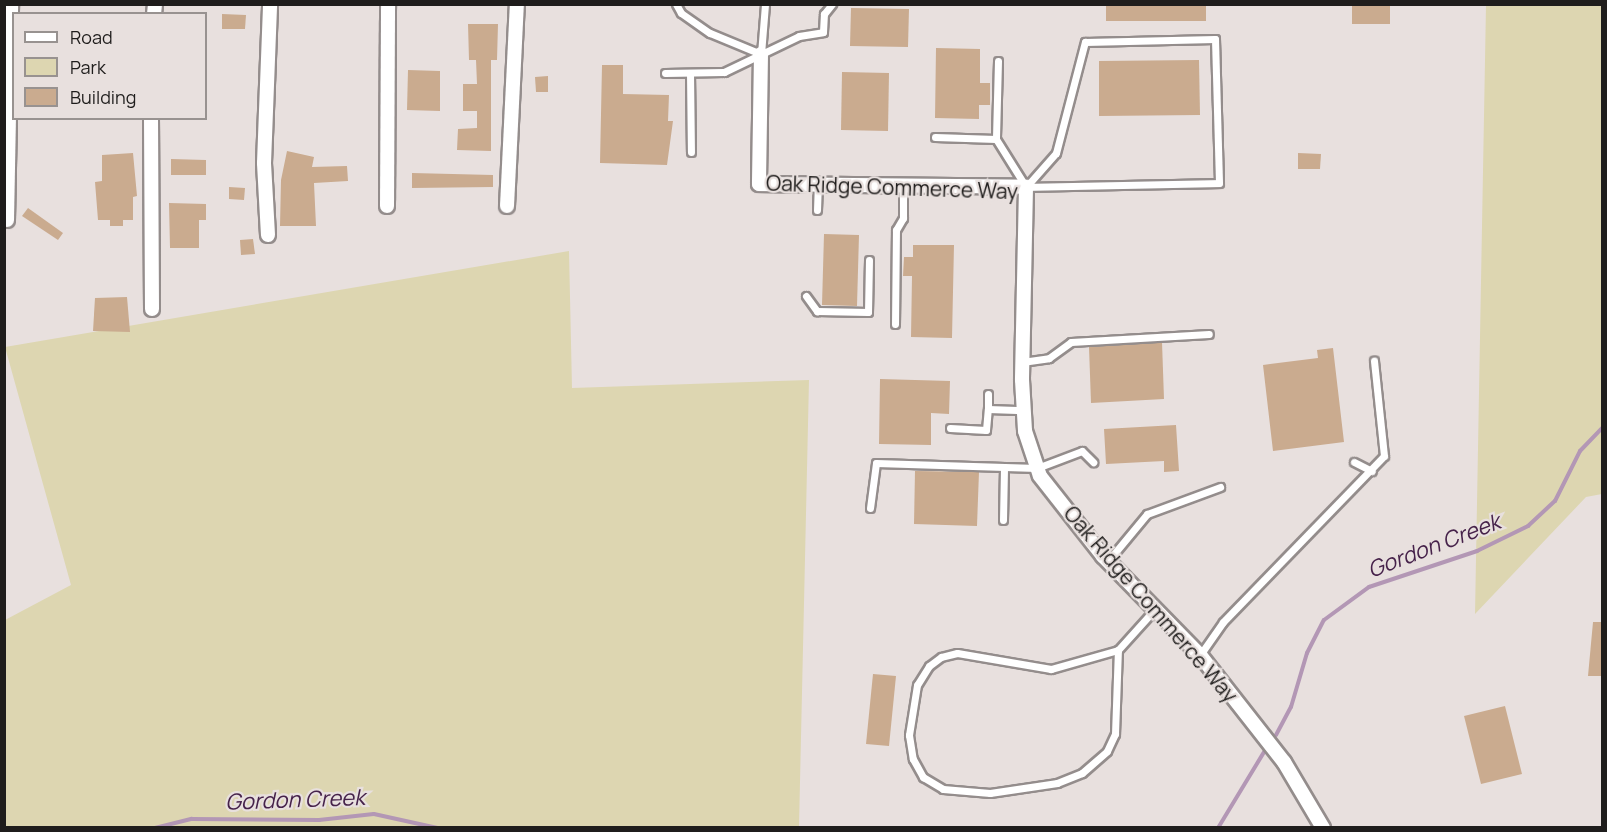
<!DOCTYPE html>
<html>
<head>
<meta charset="utf-8">
<style>
	body { margin:0 }
	#map { position:relative; width:1607px; height:832px; overflow:hidden; background:#e8e0de; font-family:Manrope,sans-serif }
	div>[style] { position:absolute }
	[style*='--x'] { left:calc(var(--x)*1px); top:calc(var(--y)*1px); width:calc(var(--w)*1px); rotate:calc(var(--a)*1deg) }
	.green>* { inset:0; background:#ddd6b1 }
	.stream>* { height:4px; margin:-2px; padding:0 2px; transform-origin:2px; border-radius:2px; background:#b397b5 }
	.building>* { inset:0; background:#caab8f }
	.roads { filter:drop-shadow(2px 0 #948d8c) drop-shadow(-2px 0 #948d8c) drop-shadow(0 2px #948d8c) drop-shadow(0 -2px #948d8c) }
	.service>* { height:7px; margin:-3.5px; padding:0 3.5px; transform-origin:3.5px; border-radius:3.5px; background:#fff }
	.minor>* { height:14px; margin:-7px; padding:0 7px; transform-origin:7px; border-radius:7px; background:#fff }
	span { translate:-50% -50%; white-space:nowrap; text-align:center; line-height:1.15; -webkit-text-stroke:4.5px #e8e0de; paint-order:stroke }
	.street-label { font-size:21px; color:#1f1d1c }
	.water-label { font-size:22px; color:#46224a; font-style:italic }
	.frame { position:absolute; inset:0; border:6px solid #1f1d1c; pointer-events:none }
	.legend { position:absolute; left:12px; top:12px; width:195px; height:108px; box-sizing:border-box; background:#e8e0de; border:2px solid #989290; margin:0; padding:8px 10px; list-style:none; font-size:18px; color:#1f1d1c }
	.legend li { display:flex; align-items:center; gap:12px; height:30px }
	.legend b { width:30px; border:2px solid #989290 }
</style>
</head>
<body>
<div id="map">
	<div class="green">
		<div style="clip-path:polygon(1486px 5px,1602px 5px,1602px 494px,1586px 497px,1475px 614px)"></div>
		<div style="clip-path:polygon(569px 251px,572px 388px,809px 380px,799px 827px,5px 828px,5px 620px,71px 585px,5px 347px)"></div>
	</div>
	<div class="stream">
		<div style="--x:1276;--y:735;--w:32;--a:-62"></div>
		<div style="--x:1291;--y:707;--w:56;--a:-73.5"></div>
		<div style="--x:1307;--y:653;--w:37;--a:-63"></div>
		<div style="--x:1324;--y:620;--w:56;--a:-36.3"></div>
		<div style="--x:1369;--y:587;--w:114;--a:-18.4"></div>
		<div style="--x:1477;--y:551;--w:57;--a:-26.1"></div>
		<div style="--x:1528;--y:526;--w:37;--a:-43"></div>
		<div style="--x:1555;--y:501;--w:56;--a:-63.4"></div>
		<div style="--x:1580;--y:451;--w:32;--a:-46"></div>
		<div style="--x:155;--y:828;--w:38;--a:-14"></div>
		<div style="--x:192;--y:819;--w:127;--a:0.5"></div>
		<div style="--x:319;--y:820;--w:55;--a:-6.2"></div>
		<div style="--x:374;--y:814;--w:65;--a:12.5"></div>
		<div style="--x:1218;--y:828;--w:89;--a:-58.8"></div>
	</div>
	<div class="building">
		<div style="clip-path:polygon(1106px 4px,1206px 4px,1206px 21px,1106px 21px)"></div>
		<div style="clip-path:polygon(1352px 4px,1390px 4px,1390px 24px,1352px 24px)"></div>
		<div style="clip-path:polygon(851px 8px,909px 9px,908px 47px,850px 46px)"></div>
		<div style="clip-path:polygon(222px 14px,246px 15px,245px 29px,222px 29px)"></div>
		<div style="clip-path:polygon(468px 24px,498px 24px,497px 60px,491px 60px,491px 151px,457px 150px,458px 129px,477px 128px,477px 111px,463px 111px,463px 84px,477px 84px,476px 60px,469px 60px)"></div>
		<div style="clip-path:polygon(936px 48px,980px 49px,980px 83px,990px 83px,990px 105px,979px 105px,979px 119px,935px 118px)"></div>
		<div style="clip-path:polygon(1199px 60px,1200px 115px,1099px 116px,1099px 61px)"></div>
		<div style="clip-path:polygon(602px 65px,623px 65px,623px 94px,669px 95px,668px 121px,673px 121px,667px 165px,600px 163px)"></div>
		<div style="clip-path:polygon(408px 70px,440px 71px,440px 111px,407px 110px)"></div>
		<div style="clip-path:polygon(842px 72px,889px 73px,888px 131px,841px 130px)"></div>
		<div style="clip-path:polygon(548px 76px,548px 92px,536px 92px,535px 77px)"></div>
		<div style="clip-path:polygon(287px 151px,314px 157px,312px 167px,347px 166px,348px 181px,314px 183px,316px 226px,280px 226px,281px 180px)"></div>
		<div style="clip-path:polygon(133px 153px,137px 196px,133px 197px,133px 220px,123px 220px,123px 226px,110px 226px,110px 220px,98px 220px,95px 182px,102px 181px,102px 155px)"></div>
		<div style="clip-path:polygon(1298px 153px,1321px 154px,1320px 169px,1298px 169px)"></div>
		<div style="clip-path:polygon(171px 159px,206px 160px,206px 175px,171px 175px)"></div>
		<div style="clip-path:polygon(412px 173px,493px 175px,493px 187px,412px 188px)"></div>
		<div style="clip-path:polygon(229px 187px,245px 188px,244px 200px,229px 199px)"></div>
		<div style="clip-path:polygon(169px 203px,206px 204px,206px 220px,199px 220px,199px 248px,170px 248px)"></div>
		<div style="clip-path:polygon(28px 208px,63px 233px,58px 240px,22px 216px)"></div>
		<div style="clip-path:polygon(824px 234px,859px 235px,857px 306px,822px 305px)"></div>
		<div style="clip-path:polygon(253px 239px,255px 254px,241px 255px,240px 240px)"></div>
		<div style="clip-path:polygon(913px 245px,954px 245px,952px 338px,911px 337px,912px 276px,903px 276px,904px 257px,913px 257px)"></div>
		<div style="clip-path:polygon(127px 297px,130px 332px,93px 331px,95px 298px)"></div>
		<div style="clip-path:polygon(1162px 342px,1164px 399px,1091px 403px,1089px 347px)"></div>
		<div style="clip-path:polygon(1333px 348px,1344px 442px,1273px 451px,1263px 365px,1318px 358px,1317px 350px)"></div>
		<div style="clip-path:polygon(880px 379px,950px 381px,949px 414px,931px 413px,931px 445px,879px 444px)"></div>
		<div style="clip-path:polygon(1176px 425px,1179px 471px,1164px 472px,1164px 461px,1106px 464px,1104px 429px)"></div>
		<div style="clip-path:polygon(915px 471px,979px 472px,977px 526px,914px 524px)"></div>
		<div style="clip-path:polygon(1593px 622px,1602px 622px,1602px 676px,1588px 676px)"></div>
		<div style="clip-path:polygon(873px 674px,896px 676px,889px 746px,866px 744px)"></div>
		<div style="clip-path:polygon(1505px 706px,1522px 774px,1481px 784px,1464px 716px)"></div>
	</div>
	<div class="roads">
		<div class="service">
			<div style="--x:676;--y:4;--w:10;--a:61"></div>
			<div style="--x:681;--y:13;--w:35;--a:35"></div>
			<div style="--x:710;--y:33;--w:55;--a:22.4"></div>
			<div style="--x:761;--y:54;--w:50;--a:-85.4"></div>
			<div style="--x:998;--y:61;--w:78;--a:91.5"></div>
			<div style="--x:996;--y:139;--w:57;--a:58"></div>
			<div style="--x:1026;--y:187;--w:45;--a:-48.6"></div>
			<div style="--x:1056;--y:153;--w:115;--a:-75.4"></div>
			<div style="--x:1085;--y:42;--w:130;--a:-1.3"></div>
			<div style="--x:1215;--y:39;--w:144;--a:88.4"></div>
			<div style="--x:1219;--y:183;--w:193;--a:178.8"></div>
			<div style="--x:665;--y:73;--w:59;--a:-1"></div>
			<div style="--x:724;--y:72;--w:83;--a:-25.6"></div>
			<div style="--x:799;--y:36;--w:24;--a:-9"></div>
			<div style="--x:823;--y:32;--w:18;--a:-87"></div>
			<div style="--x:824;--y:14;--w:13;--a:-51"></div>
			<div style="--x:690;--y:73;--w:79;--a:89.3"></div>
			<div style="--x:935;--y:137;--w:61;--a:1.9"></div>
			<div style="--x:817;--y:210;--w:25;--a:-88"></div>
			<div style="--x:806;--y:296;--w:19;--a:54"></div>
			<div style="--x:817;--y:311;--w:51;--a:1.1"></div>
			<div style="--x:868;--y:312;--w:52;--a:-88.9"></div>
			<div style="--x:895;--y:324;--w:94;--a:-89.4"></div>
			<div style="--x:896;--y:230;--w:14;--a:-60"></div>
			<div style="--x:903;--y:218;--w:32;--a:-90"></div>
			<div style="--x:1022;--y:362;--w:27;--a:-8"></div>
			<div style="--x:1049;--y:358;--w:27;--a:-36"></div>
			<div style="--x:1071;--y:342;--w:138;--a:-3.3"></div>
			<div style="--x:988;--y:394;--w:15;--a:90"></div>
			<div style="--x:988;--y:409;--w:36;--a:2"></div>
			<div style="--x:950;--y:428;--w:36;--a:3"></div>
			<div style="--x:986;--y:430;--w:21;--a:-85"></div>
			<div style="--x:1354;--y:462;--w:20;--a:27"></div>
			<div style="--x:870;--y:508;--w:45;--a:-82.4"></div>
			<div style="--x:876;--y:463;--w:161;--a:1.8"></div>
			<div style="--x:1037;--y:468;--w:48;--a:-20.7"></div>
			<div style="--x:1082;--y:451;--w:16;--a:45"></div>
			<div style="--x:1003;--y:520;--w:53;--a:-88.9"></div>
			<div style="--x:1108;--y:561;--w:61;--a:-50.3"></div>
			<div style="--x:1147;--y:514;--w:78;--a:-20.3"></div>
			<div style="--x:1118;--y:650;--w:70;--a:164.2"></div>
			<div style="--x:1051;--y:669;--w:95;--a:-170.3"></div>
			<div style="--x:957;--y:653;--w:16;--a:166"></div>
			<div style="--x:941;--y:657;--w:15;--a:143"></div>
			<div style="--x:929;--y:666;--w:22;--a:122"></div>
			<div style="--x:917;--y:685;--w:51;--a:99.1"></div>
			<div style="--x:909;--y:735;--w:24;--a:81"></div>
			<div style="--x:913;--y:759;--w:21;--a:61"></div>
			<div style="--x:923;--y:777;--w:23;--a:31"></div>
			<div style="--x:943;--y:789;--w:47;--a:4.9"></div>
			<div style="--x:990;--y:793;--w:68;--a:-8.5"></div>
			<div style="--x:1057;--y:783;--w:27;--a:-22"></div>
			<div style="--x:1082;--y:773;--w:33;--a:-41"></div>
			<div style="--x:1107;--y:751;--w:19;--a:-65"></div>
			<div style="--x:1115;--y:734;--w:84;--a:-88"></div>
			<div style="--x:1118;--y:650;--w:55;--a:-47.9"></div>
			<div style="--x:1200;--y:655;--w:40;--a:-55.1"></div>
			<div style="--x:1223;--y:622;--w:231;--a:-45.9"></div>
			<div style="--x:1384;--y:456;--w:96;--a:-96"></div>
		</div>
		<div class="minor">
			<div style="--x:154;--y:14;--w:10;--a:-84"></div>
			<div style="--x:761;--y:54;--w:130;--a:90.9"></div>
			<div style="--x:759;--y:184;--w:267;--a:0.6"></div>
			<div style="--x:1026;--y:187;--w:193;--a:91.2"></div>
			<div style="--x:1022;--y:380;--w:51;--a:86.6"></div>
			<div style="--x:1025;--y:431;--w:47;--a:71.6"></div>
			<div style="--x:1040;--y:476;--w:102;--a:51.8"></div>
			<div style="--x:1103;--y:556;--w:139;--a:45.6"></div>
			<div style="--x:1200;--y:655;--w:136;--a:51.9"></div>
			<div style="--x:1284;--y:762;--w:77;--a:59.4"></div>
			<div style="--x:151;--y:118;--w:191;--a:89.7"></div>
			<div style="--x:387;--y:206;--w:202;--a:-89.7"></div>
			<div style="--x:507;--y:206;--w:202;--a:-87.2"></div>
			<div style="--x:7;--y:220;--w:216;--a:-88.9"></div>
			<div style="--x:268;--y:235;--w:72;--a:-93.2"></div>
			<div style="--x:264;--y:163;--w:159;--a:-87.8"></div>
		</div>
	</div>
	<div class="street-label">
		<span style="left:892px;top:187px;rotate:2deg">Oak Ridge Commerce Way</span>
		<span style="left:1151px;top:604px;rotate:49deg">Oak Ridge Commerce Way</span>
	</div>
	<div class="water-label">
		<span style="left:1434px;top:546px;rotate:-21deg">Gordon Creek</span>
		<span style="left:295px;top:800px;rotate:-2deg">Gordon Creek</span>
	</div>
	<div class="frame"></div>
	<ul class="legend">
	<li><b style="height:8px;background:#fff"></b>Road</li>
	<li><b style="height:16px;background:#ddd6b1"></b>Park</li>
	<li><b style="height:16px;background:#caab8f"></b>Building</li>
	</ul>
</div>
</body>
</html>
